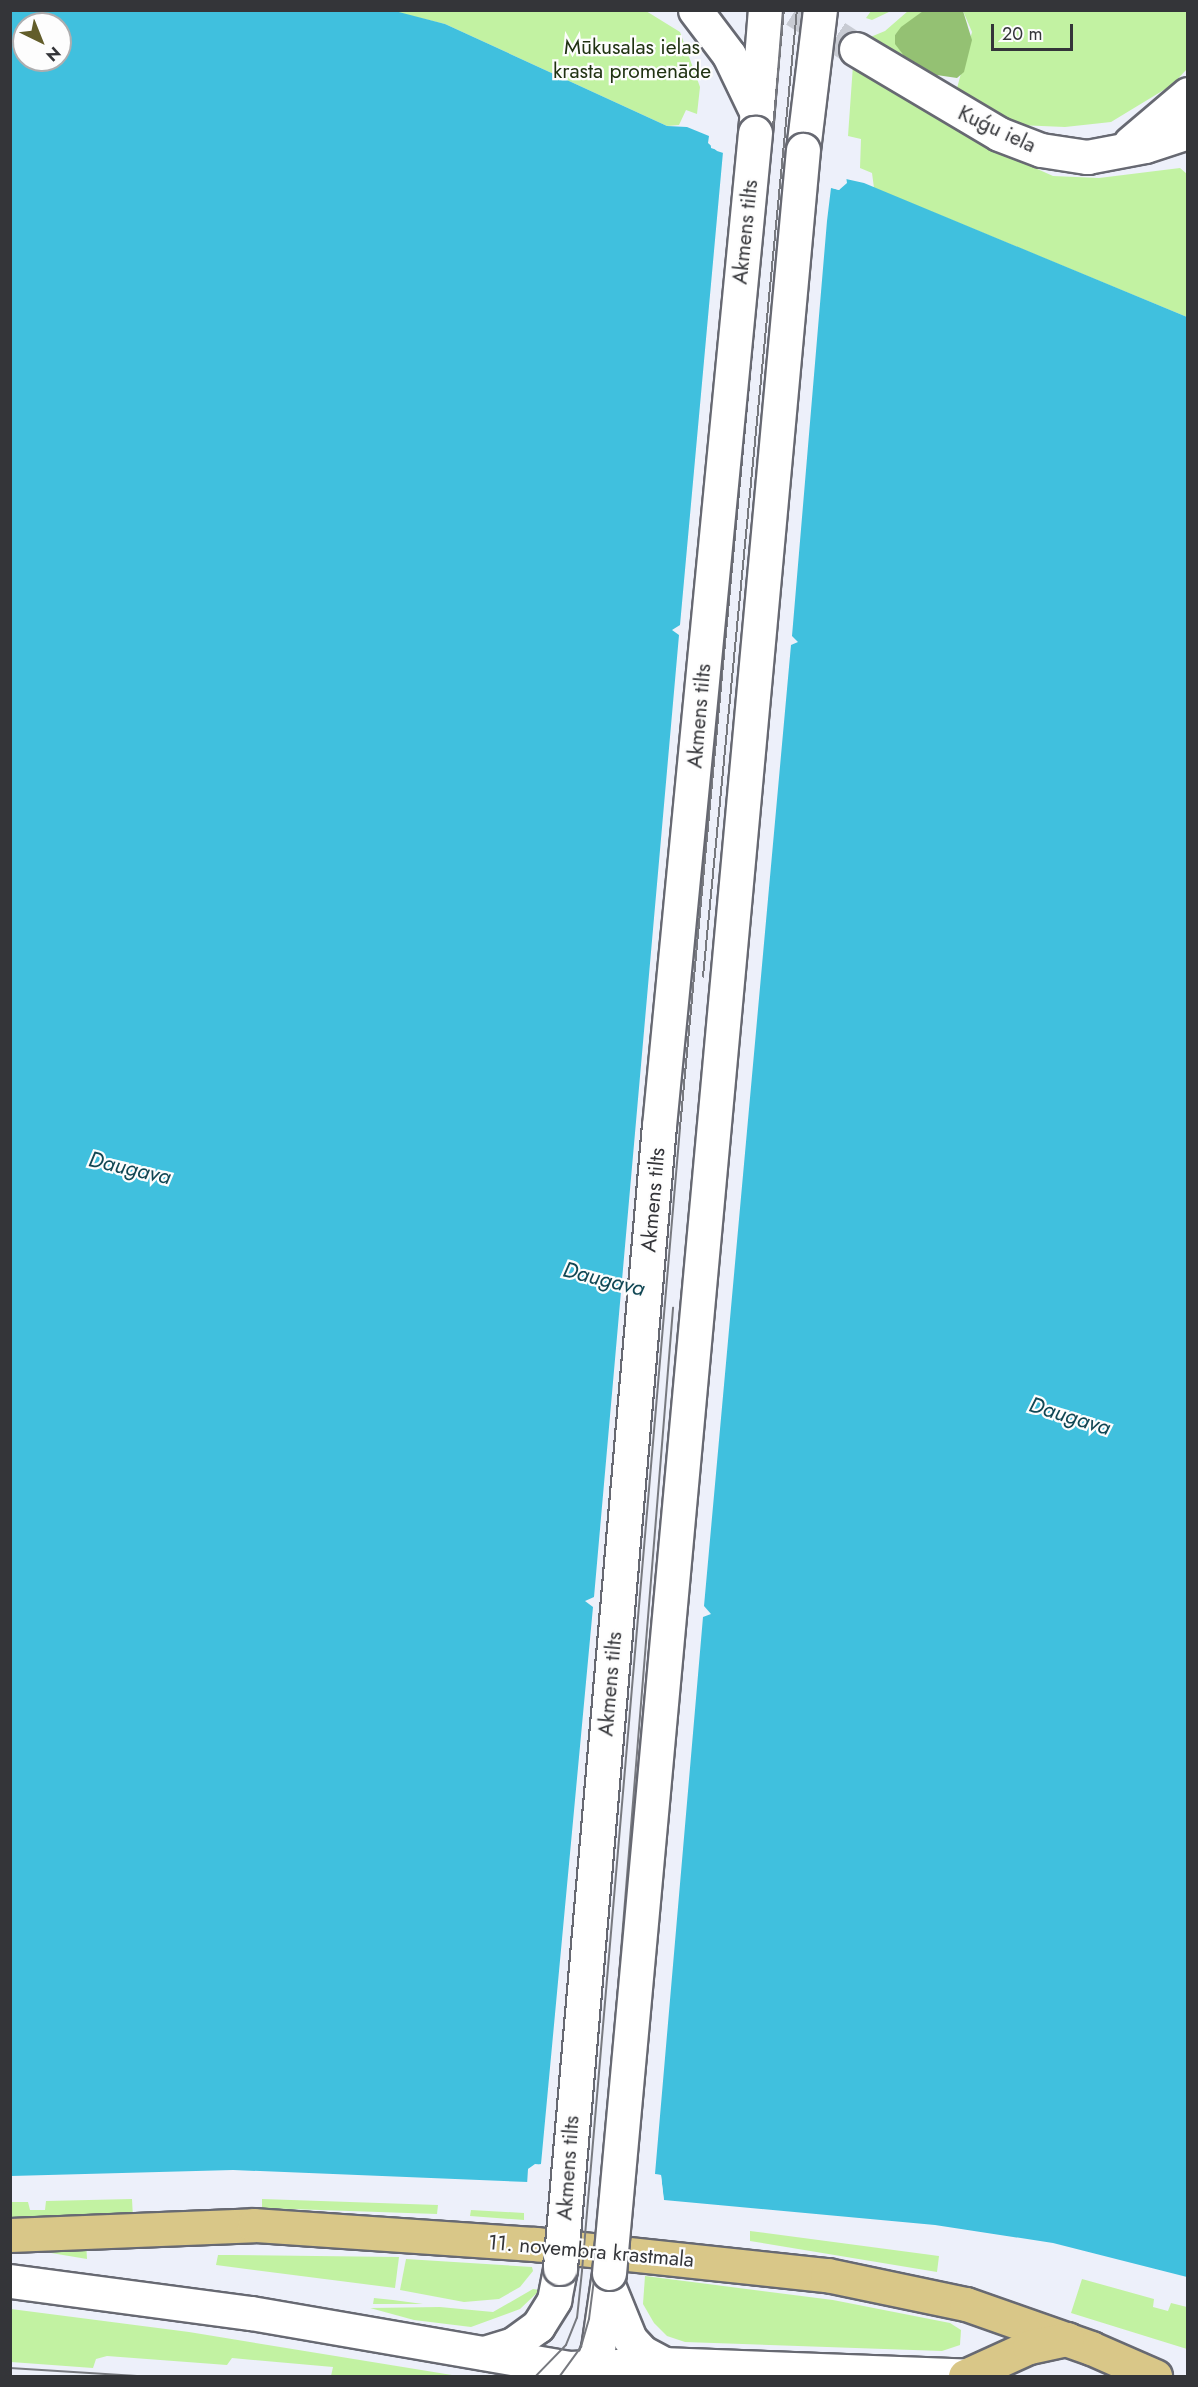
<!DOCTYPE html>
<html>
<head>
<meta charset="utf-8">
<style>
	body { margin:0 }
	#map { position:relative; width:1198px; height:2387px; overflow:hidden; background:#edf0fa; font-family:Jost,sans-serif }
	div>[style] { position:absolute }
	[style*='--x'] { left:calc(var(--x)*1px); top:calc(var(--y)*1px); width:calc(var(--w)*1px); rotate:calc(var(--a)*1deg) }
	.green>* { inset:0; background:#c2f2a2 }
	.forest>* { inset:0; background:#94c173 }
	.water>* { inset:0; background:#40c0de }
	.pier>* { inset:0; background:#edf0fa }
	.secondary-tunnel>* { height:33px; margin-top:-16.5px; transform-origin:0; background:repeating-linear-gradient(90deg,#c8cbd3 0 33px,transparent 0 49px) }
	.roads { filter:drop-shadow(2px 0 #676972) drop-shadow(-2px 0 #676972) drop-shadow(0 2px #676972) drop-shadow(0 -2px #676972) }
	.secondary>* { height:33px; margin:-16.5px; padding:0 16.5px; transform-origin:16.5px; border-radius:16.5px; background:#fff }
	.primary>* { height:33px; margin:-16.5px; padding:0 16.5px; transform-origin:16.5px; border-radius:16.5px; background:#d9c788 }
	.tram>* { height:1.5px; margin:-0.75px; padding:0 0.75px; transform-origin:0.75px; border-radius:0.75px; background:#77797f }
	.bridges { filter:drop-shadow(2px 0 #676972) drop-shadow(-2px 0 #676972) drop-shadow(0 2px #676972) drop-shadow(0 -2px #676972) }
	.secondary-bridge>* { height:33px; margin:-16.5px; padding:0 16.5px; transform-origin:16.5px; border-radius:16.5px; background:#fff }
	span { translate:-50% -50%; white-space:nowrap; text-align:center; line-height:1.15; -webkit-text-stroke:4.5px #fdfdfd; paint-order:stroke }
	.park-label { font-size:21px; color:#203212 }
	.street-label { font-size:21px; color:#343539 }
	.water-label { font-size:22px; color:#114754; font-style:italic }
	.frame { position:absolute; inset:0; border:12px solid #343539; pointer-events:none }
	.north { position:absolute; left:12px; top:12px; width:60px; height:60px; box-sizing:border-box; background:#fdfdfd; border:2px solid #adadaf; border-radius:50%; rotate:137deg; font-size:16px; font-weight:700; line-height:24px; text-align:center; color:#343539 }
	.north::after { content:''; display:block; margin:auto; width:21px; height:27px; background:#625d2a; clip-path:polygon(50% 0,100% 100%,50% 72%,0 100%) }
	.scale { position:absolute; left:991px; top:24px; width:82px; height:27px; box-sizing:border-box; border:3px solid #343539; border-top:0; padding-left:8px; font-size:18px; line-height:21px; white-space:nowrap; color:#343539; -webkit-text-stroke:4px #fdfdfd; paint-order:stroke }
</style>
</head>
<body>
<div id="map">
	<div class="green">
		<div style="clip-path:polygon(391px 11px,646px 11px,680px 32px,700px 87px,697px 114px,686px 110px,679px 125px,667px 126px,445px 24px)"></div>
		<div style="clip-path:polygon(871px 11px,871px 10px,891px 11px,872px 20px,866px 18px)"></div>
		<div style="clip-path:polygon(908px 11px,923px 11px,895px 35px,911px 65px,868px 38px,885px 31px)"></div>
		<div style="clip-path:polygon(963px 11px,1187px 11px,1187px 69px,1172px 85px,1111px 122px,1065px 127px,1018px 125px,999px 119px,956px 92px,972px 32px)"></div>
		<div style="clip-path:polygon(853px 65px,981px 144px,1053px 176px,1099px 178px,1180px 168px,1187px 174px,1187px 317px,874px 188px,872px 173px,860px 168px,861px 139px,848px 136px)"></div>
		<div style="clip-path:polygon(132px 2199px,133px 2218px,11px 2224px,11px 2202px,28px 2202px,30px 2210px,45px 2210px,46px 2201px)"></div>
		<div style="clip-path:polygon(262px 2199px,438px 2205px,437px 2214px,262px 2208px)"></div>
		<div style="clip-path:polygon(471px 2210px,524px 2213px,524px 2220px,470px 2216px)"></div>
		<div style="clip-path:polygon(750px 2231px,939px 2256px,937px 2272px,750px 2241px)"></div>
		<div style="clip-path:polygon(86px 2243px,87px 2259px,39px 2251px,37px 2247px)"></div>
		<div style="clip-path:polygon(218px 2255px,231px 2255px,399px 2257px,395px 2288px,216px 2265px)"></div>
		<div style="clip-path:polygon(406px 2259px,532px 2267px,533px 2271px,520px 2287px,499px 2299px,464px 2302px,400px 2290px)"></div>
		<div style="clip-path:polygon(645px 2276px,833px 2300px,950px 2323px,961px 2330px,960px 2345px,942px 2351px,685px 2342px,667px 2336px,654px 2323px,643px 2304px)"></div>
		<div style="clip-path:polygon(1082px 2279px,1154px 2299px,1153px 2307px,1168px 2311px,1171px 2303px,1187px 2307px,1187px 2349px,1071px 2313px)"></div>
		<div style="clip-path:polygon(533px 2289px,540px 2290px,520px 2309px,471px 2327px,414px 2320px,370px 2308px,440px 2307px,493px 2312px)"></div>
		<div style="clip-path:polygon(374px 2298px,393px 2300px,423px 2304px,373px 2304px)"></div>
		<div style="clip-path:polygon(11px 2309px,189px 2332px,452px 2375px,331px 2376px,333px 2367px,232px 2358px,227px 2365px,107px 2356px,96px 2359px,93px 2368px,11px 2362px)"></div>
	</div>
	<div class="forest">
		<div style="clip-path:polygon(923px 11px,963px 11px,972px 40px,964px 72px,957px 78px,923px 73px,911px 65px,895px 44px,895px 35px,901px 27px)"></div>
	</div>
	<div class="water">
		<div style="clip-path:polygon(evenodd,391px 10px,445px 24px,667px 126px,687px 127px,709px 136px,708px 143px,717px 151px,839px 190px,846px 179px,864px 183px,1187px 317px,1187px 2277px,1053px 2243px,935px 2225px,664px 2200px,661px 2175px,535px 2164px,528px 2169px,528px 2182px,233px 2170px,11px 2176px,10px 11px,391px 10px,24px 24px,60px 24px,60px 60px,24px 60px,24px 24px)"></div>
	</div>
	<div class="pier">
		<div style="clip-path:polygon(710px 133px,711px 143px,718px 148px,838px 187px,846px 176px,847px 183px,839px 190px,831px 188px,827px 221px,792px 636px,798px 642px,791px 645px,704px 1606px,711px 1614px,703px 1617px,655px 2174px,661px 2175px,664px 2203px,658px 2178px,535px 2167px,527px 2185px,528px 2169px,541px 2164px,593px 1607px,585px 1601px,594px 1597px,679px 635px,672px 630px,680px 625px,723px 152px,711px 148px)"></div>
	</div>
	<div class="secondary-tunnel">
		<div style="--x:795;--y:10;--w:72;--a:32.6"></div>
	</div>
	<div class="roads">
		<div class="secondary">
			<div style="--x:695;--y:10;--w:56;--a:52.9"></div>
			<div style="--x:729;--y:55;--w:62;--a:64.3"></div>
			<div style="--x:856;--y:49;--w:166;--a:30.7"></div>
			<div style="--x:999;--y:134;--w:45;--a:20.9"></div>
			<div style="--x:1041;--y:150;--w:47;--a:8.7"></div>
			<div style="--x:1087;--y:157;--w:59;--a:-10.7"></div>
			<div style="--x:1145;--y:146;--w:45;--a:-18"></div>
			<div style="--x:755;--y:133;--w:123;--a:-85.4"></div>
			<div style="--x:1130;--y:143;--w:76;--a:-40.2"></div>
			<div style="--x:803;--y:150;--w:141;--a:-83.1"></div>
			<div style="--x:10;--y:2281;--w:243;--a:7.6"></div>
			<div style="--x:251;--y:2313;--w:323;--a:9.8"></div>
			<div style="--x:569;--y:2368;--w:96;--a:-2.4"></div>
			<div style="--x:665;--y:2364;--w:309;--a:2.2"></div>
			<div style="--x:608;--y:2285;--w:58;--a:67.8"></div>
			<div style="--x:630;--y:2339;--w:18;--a:47"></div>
			<div style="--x:642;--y:2352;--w:26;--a:28"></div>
			<div style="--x:484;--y:2353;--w:30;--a:-17"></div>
			<div style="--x:513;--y:2344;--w:31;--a:-36"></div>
			<div style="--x:538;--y:2326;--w:31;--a:-58"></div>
			<div style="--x:554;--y:2300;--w:33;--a:-79"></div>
			<div style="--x:588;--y:2376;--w:30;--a:-70"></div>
			<div style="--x:598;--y:2348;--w:76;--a:-81.7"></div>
		</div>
		<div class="primary">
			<div style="--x:10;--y:2235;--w:244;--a:-2.3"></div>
			<div style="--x:254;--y:2225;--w:282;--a:3.9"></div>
			<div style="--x:535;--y:2244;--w:294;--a:6.1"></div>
			<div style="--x:827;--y:2275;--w:142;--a:11.8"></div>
			<div style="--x:966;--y:2304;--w:133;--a:19.4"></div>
			<div style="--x:1091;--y:2348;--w:70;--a:23.6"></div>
			<div style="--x:965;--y:2376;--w:70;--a:-24.4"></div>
			<div style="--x:1029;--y:2347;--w:39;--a:-12"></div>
		</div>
	</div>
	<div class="tram">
		<div style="--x:703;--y:977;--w:972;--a:-84.45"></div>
		<div style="--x:10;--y:2368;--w:127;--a:3.6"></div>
		<div style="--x:536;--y:2376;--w:43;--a:-45.9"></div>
		<div style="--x:566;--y:2345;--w:29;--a:-68"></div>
		<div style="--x:577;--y:2318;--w:47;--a:-83.9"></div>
		<div style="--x:582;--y:2271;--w:1147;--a:-85.1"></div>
		<div style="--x:680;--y:1128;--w:1123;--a:-84.69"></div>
		<div style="--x:560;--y:2376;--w:36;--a:-54"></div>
		<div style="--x:581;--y:2347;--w:29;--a:-74"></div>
		<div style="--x:589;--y:2319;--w:47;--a:-82.7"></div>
		<div style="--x:595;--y:2272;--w:967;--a:-85.37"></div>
	</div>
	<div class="bridges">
		<div class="secondary-bridge">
			<div style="--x:560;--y:2268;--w:1146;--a:-85.05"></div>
			<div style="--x:659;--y:1126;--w:998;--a:-84.48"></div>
			<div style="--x:609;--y:2273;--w:2132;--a:-84.78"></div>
		</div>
	</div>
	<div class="park-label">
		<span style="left:632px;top:59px">Mūkusalas ielas<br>krasta promenāde</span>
	</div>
	<div class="street-label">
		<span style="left:997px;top:129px;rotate:25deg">Kuģu iela</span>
		<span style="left:745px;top:232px;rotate:-84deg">Akmens tilts</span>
		<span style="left:699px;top:716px;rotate:-85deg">Akmens tilts</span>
		<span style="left:653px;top:1200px;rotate:-85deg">Akmens tilts</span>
		<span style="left:610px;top:1684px;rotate:-85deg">Akmens tilts</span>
		<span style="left:568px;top:2168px;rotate:-86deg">Akmens tilts</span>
		<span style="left:591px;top:2251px;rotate:5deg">11. novembra krastmala</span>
	</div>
	<div class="water-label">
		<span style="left:130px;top:1168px;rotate:13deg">Daugava</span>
		<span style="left:604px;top:1279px;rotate:14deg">Daugava</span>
		<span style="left:1070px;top:1416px;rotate:17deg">Daugava</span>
	</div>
	<div class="frame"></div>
	<div class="north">N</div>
	<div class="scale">20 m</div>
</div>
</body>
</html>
